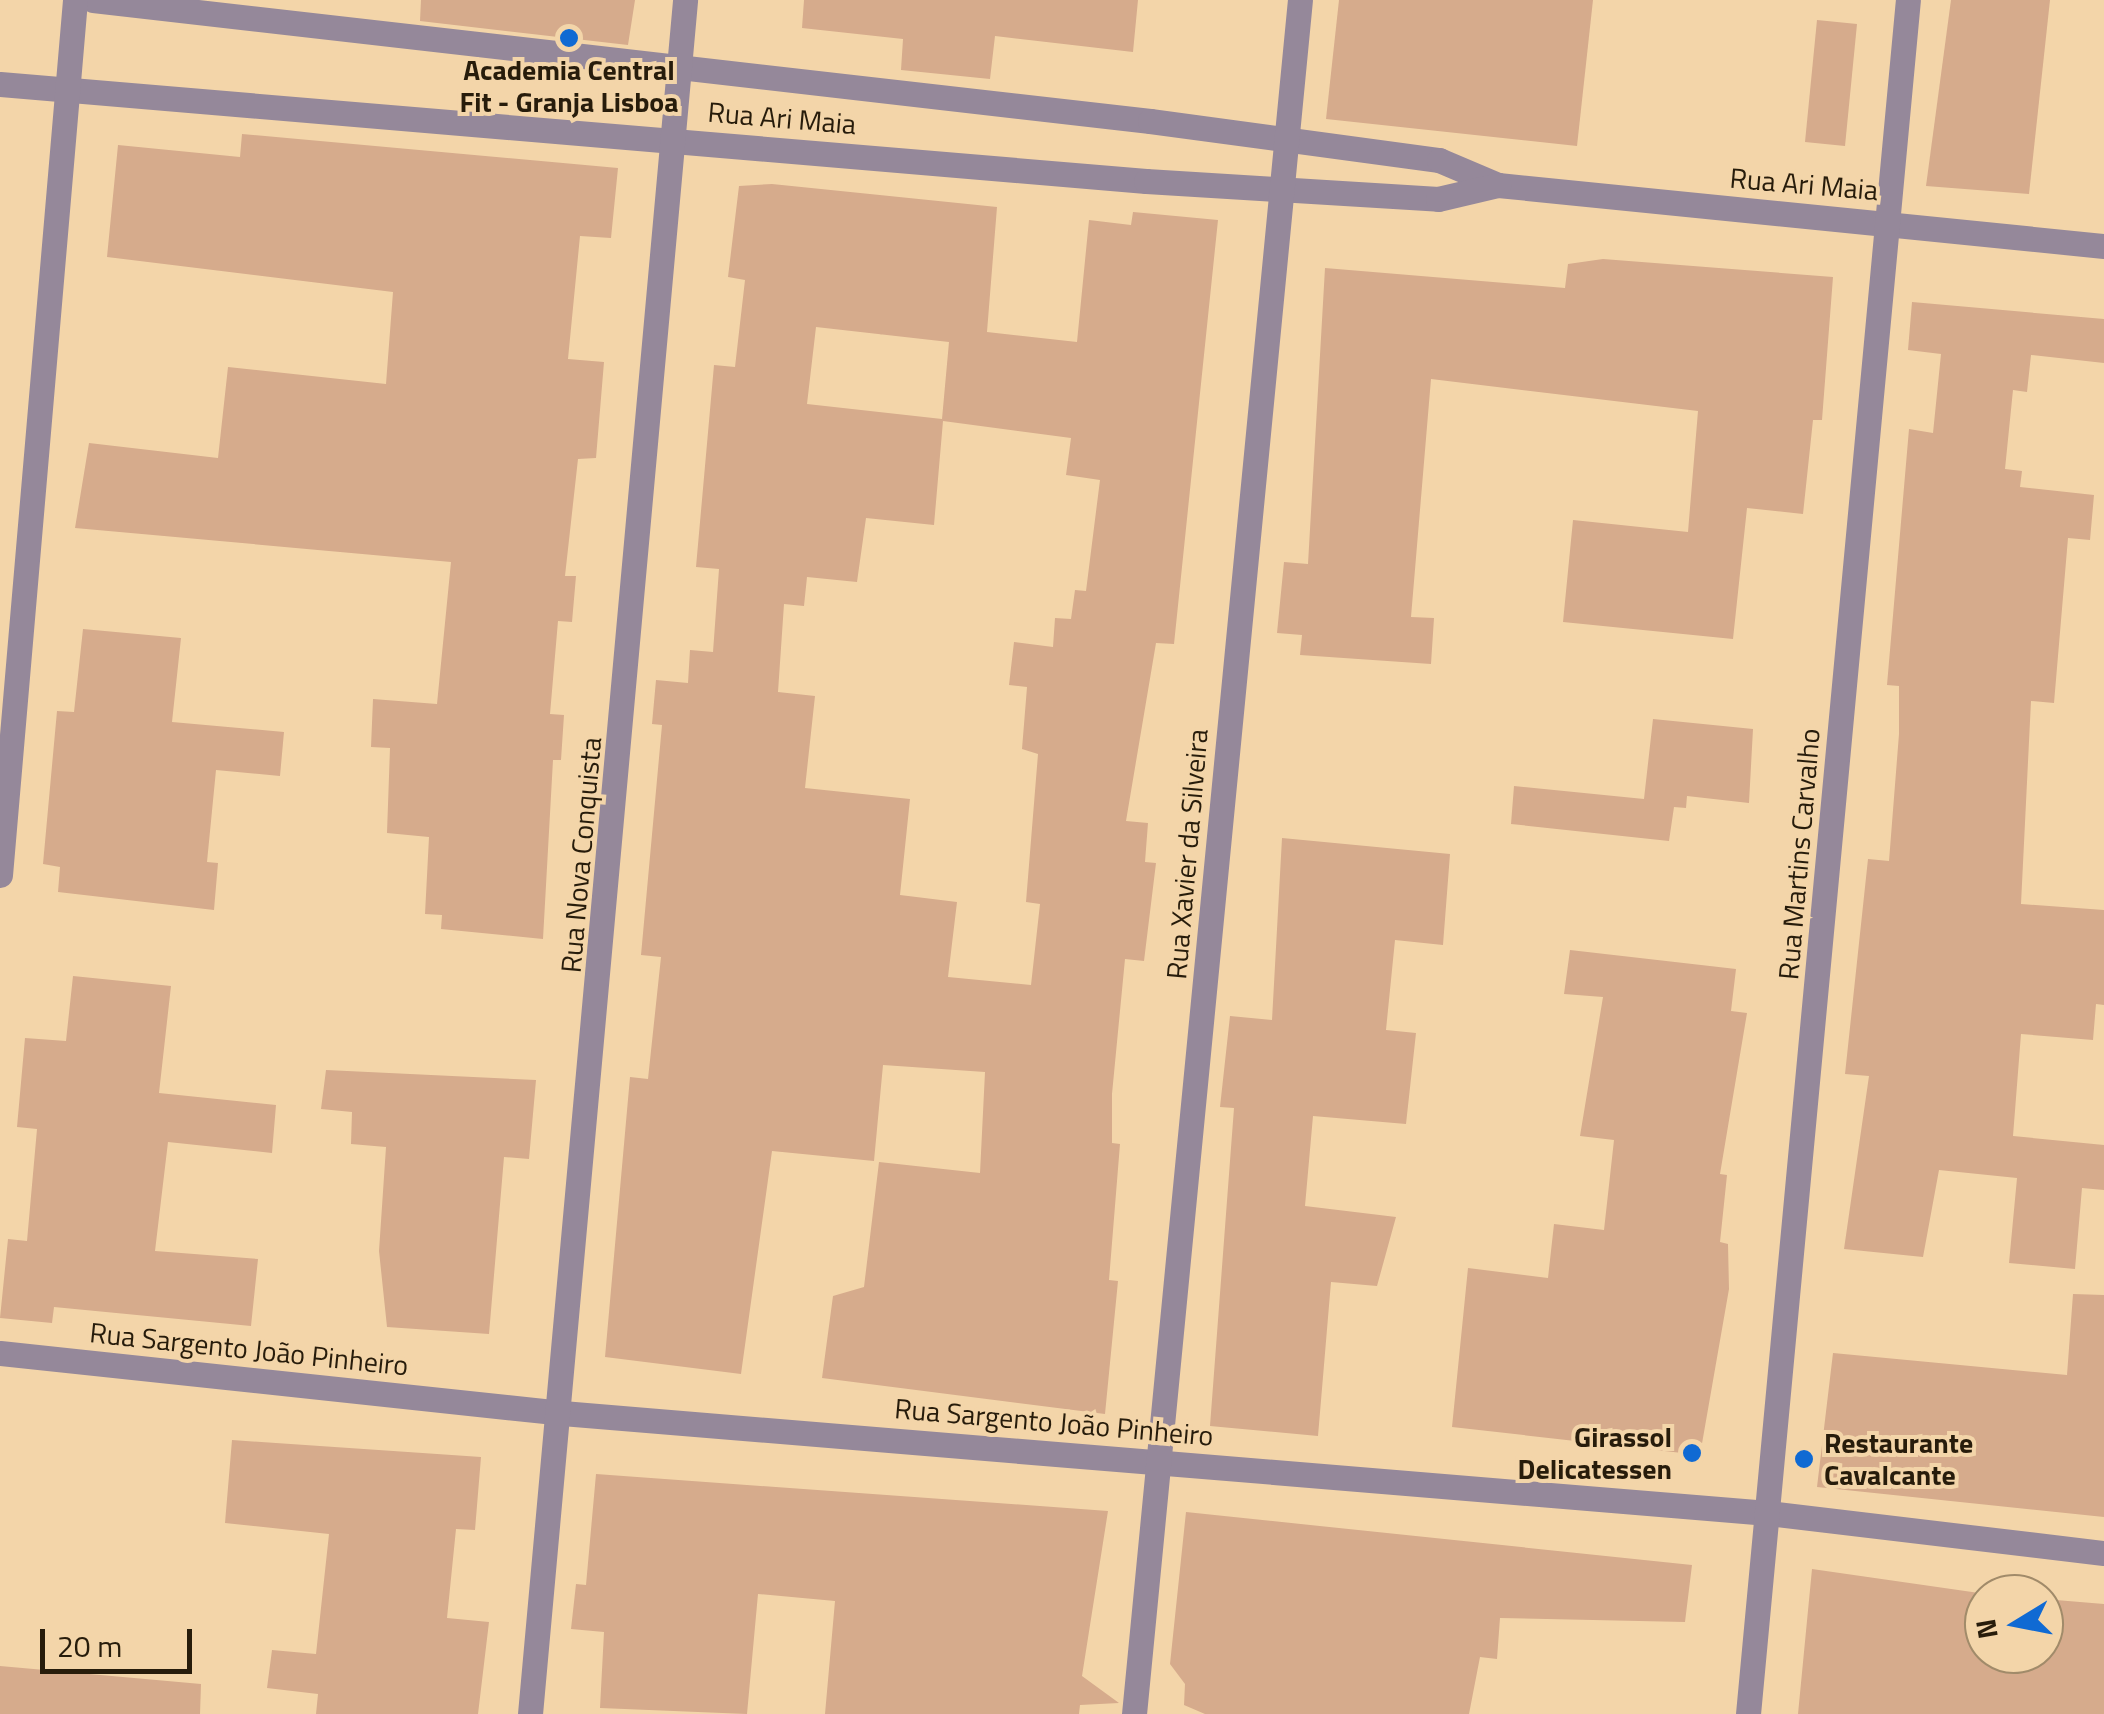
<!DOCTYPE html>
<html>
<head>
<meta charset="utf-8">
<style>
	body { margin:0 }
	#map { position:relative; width:2104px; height:1714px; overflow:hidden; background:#f3d5a9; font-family:"Titillium Web",sans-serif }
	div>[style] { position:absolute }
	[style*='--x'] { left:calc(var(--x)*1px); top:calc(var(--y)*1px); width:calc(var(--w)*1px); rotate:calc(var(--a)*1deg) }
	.building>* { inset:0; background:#d6ab8c }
	.minor>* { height:25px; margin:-12.5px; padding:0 12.5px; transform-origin:12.5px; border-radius:12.5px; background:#95889a }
	.dots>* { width:28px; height:28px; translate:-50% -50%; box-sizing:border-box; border:5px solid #f3d5a9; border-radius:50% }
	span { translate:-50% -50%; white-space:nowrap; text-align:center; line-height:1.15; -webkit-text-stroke:8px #f3d5a9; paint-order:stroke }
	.poi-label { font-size:28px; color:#271c0b; font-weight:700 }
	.right { translate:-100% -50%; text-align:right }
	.left { translate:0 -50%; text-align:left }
	.street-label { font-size:28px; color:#271c0b }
	.north { position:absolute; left:1964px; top:1574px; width:100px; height:100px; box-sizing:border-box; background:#f3d5a9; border:2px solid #a18b6a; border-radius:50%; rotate:260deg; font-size:28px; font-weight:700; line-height:40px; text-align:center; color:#271c0b }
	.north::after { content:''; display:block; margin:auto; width:35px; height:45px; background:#106ad3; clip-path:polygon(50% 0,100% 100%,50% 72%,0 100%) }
	.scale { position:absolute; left:40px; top:1629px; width:152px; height:45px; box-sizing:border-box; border:5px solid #271c0b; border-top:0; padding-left:12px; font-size:30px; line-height:35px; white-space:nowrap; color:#271c0b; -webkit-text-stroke:8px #f3d5a9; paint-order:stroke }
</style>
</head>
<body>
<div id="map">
	<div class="building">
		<div style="clip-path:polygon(421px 0,635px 0,628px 45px,420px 21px)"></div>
		<div style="clip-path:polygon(804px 0,1138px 0,1133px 52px,995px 36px,990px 79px,901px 70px,903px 39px,802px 28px)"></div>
		<div style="clip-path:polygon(1339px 0,1593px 0,1577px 146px,1326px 119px)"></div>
		<div style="clip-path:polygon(1951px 0,2050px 0,2029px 194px,1926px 186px)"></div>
		<div style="clip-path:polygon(1817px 20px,1857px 24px,1845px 146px,1805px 142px)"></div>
		<div style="clip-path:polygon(242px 134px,618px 168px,611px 238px,580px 236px,568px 359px,604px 362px,596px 458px,578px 459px,565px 576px,576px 576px,572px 622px,558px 621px,550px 714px,564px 715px,561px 760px,553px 760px,543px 939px,441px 929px,442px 915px,425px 914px,429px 837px,387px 833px,390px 748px,371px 747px,373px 699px,437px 704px,451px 562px,75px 528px,89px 443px,218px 458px,228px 367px,386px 384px,393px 292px,107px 257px,118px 145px,240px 157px)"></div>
		<div style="clip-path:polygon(evenodd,772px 184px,997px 207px,987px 332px,1077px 342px,1089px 220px,1131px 225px,1133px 212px,1218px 220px,1174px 644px,1156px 643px,1126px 821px,1148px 823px,1145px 862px,1156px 863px,1144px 961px,1125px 959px,1112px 1094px,1112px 1143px,1120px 1144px,1109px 1280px,1118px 1281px,1105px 1414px,822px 1378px,833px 1296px,864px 1287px,879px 1162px,980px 1173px,985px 1072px,883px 1065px,874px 1161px,772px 1151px,741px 1374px,605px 1357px,630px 1077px,648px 1079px,661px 957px,641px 955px,662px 725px,652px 724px,656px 680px,688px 683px,690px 650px,713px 652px,719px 569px,696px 567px,714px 365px,735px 367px,745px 280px,728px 277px,739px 186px,772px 184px,816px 327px,949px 342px,942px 419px,807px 404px,816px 327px,772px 184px,943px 421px,1071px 438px,1066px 475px,1100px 480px,1086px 591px,1075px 590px,1071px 619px,1055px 618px,1053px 647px,1014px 642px,1009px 685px,1027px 687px,1022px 749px,1038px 754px,1026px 902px,1040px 904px,1031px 985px,948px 977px,957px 902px,900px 895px,910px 799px,805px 788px,815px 696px,778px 692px,784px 604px,804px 606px,807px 577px,857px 582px,866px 518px,934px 525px,943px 421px)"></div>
		<div style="clip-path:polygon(1603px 259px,1833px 277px,1822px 420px,1813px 420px,1803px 514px,1747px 508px,1733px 639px,1563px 622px,1573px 520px,1688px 532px,1698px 411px,1431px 379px,1411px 617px,1434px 618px,1431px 664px,1300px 655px,1302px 635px,1277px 633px,1284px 562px,1308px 564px,1325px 268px,1565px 288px,1568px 264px)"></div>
		<div style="clip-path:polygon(1912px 302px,2104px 319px,2104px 363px,2031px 355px,2027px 392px,2013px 390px,2005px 469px,2022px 471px,2020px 487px,2094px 495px,2090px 540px,2068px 538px,2054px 703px,2031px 701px,2021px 904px,2104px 910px,2104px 1005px,2096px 1004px,2093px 1040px,2021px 1034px,2013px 1136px,2104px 1145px,2104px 1190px,2082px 1188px,2075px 1269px,2009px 1263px,2017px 1178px,1939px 1170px,1923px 1257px,1844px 1249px,1869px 1076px,1845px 1074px,1868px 859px,1889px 861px,1899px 734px,1899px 686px,1887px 685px,1909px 429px,1933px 433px,1941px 354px,1908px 350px)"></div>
		<div style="clip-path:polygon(83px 629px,181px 638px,172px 722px,284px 732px,280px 776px,216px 770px,207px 862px,218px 863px,214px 910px,58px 892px,60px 867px,43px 864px,57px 711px,74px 712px)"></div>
		<div style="clip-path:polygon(1653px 719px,1753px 729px,1749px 803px,1687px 796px,1686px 808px,1674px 807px,1669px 841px,1511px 824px,1514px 786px,1644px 799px)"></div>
		<div style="clip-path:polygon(1282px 838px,1450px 854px,1443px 945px,1395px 940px,1386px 1030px,1416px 1033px,1406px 1124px,1313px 1116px,1305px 1206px,1396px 1217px,1377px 1286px,1331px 1282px,1318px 1436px,1210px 1426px,1234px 1108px,1220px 1107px,1230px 1016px,1272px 1020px)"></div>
		<div style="clip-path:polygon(1570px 950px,1736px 969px,1731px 1011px,1747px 1013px,1720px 1174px,1727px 1175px,1720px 1242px,1728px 1244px,1729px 1289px,1700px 1455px,1452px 1427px,1468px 1268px,1548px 1278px,1554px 1224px,1604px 1230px,1614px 1140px,1580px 1136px,1603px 997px,1564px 994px)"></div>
		<div style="clip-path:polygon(73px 976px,171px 986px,159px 1093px,276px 1105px,272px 1153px,168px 1142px,155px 1251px,258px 1259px,251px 1326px,54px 1307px,52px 1323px,0 1318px,8px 1239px,27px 1241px,37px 1129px,17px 1127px,25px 1038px,66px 1041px)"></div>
		<div style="clip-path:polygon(326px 1070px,536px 1080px,529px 1159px,504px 1157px,489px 1334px,387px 1327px,379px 1251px,386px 1147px,351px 1144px,352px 1112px,321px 1109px)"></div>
		<div style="clip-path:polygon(2073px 1294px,2104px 1295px,2104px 1517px,1817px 1487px,1833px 1353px,2067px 1375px)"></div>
		<div style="clip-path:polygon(232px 1440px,481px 1457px,475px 1530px,456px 1529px,447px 1618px,489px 1622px,478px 1714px,316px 1714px,318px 1694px,267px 1688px,272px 1650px,316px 1654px,329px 1534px,225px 1523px)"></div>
		<div style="clip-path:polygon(596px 1474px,1108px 1511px,1082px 1676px,1119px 1703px,1080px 1705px,1079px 1714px,825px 1714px,835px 1601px,758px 1594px,747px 1714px,600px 1708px,604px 1632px,571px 1629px,576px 1584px,586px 1585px)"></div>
		<div style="clip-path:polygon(1186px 1512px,1692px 1565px,1685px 1622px,1500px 1618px,1497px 1659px,1480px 1657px,1469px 1714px,1205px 1714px,1184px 1705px,1185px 1684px,1170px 1664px)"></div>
		<div style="clip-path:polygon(1812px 1569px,1986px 1594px,1984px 1654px,2044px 1654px,2044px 1599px,2104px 1604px,2104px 1714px,1798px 1714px)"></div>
		<div style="clip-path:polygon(0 1666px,201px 1684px,200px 1714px,0 1714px)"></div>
	</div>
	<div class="minor">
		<div style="--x:93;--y:0;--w:1064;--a:6.53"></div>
		<div style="--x:1150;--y:121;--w:292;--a:7.7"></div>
		<div style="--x:1439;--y:160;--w:64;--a:23"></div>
		<div style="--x:1498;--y:185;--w:609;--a:5.75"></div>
		<div style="--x:0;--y:84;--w:1150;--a:4.84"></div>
		<div style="--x:1146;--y:181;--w:293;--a:3.5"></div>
		<div style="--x:1438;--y:199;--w:62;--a:-13.1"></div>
		<div style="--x:0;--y:875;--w:878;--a:-85.1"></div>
		<div style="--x:0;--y:1353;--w:565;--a:6.09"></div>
		<div style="--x:562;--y:1413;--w:1210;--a:4.74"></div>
		<div style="--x:1768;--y:1513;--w:338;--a:6.8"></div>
		<div style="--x:530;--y:1714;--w:1721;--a:-84.83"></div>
		<div style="--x:1134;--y:1714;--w:1722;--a:-84.47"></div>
		<div style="--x:1748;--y:1714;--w:1721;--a:-84.67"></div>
	</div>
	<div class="dots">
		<div style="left:569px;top:38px;background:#106ad3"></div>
		<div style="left:1692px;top:1453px;background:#106ad3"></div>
		<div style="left:1804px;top:1459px;background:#106ad3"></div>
	</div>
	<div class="poi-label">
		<span style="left:569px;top:86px">Academia Central<br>Fit - Granja Lisboa</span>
		<span class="right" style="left:1672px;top:1453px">Girassol<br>Delicatessen</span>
		<span class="left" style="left:1824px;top:1459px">Restaurante<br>Cavalcante</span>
	</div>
	<div class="street-label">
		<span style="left:782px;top:118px;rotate:5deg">Rua Ari Maia</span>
		<span style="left:1804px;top:184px;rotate:5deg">Rua Ari Maia</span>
		<span style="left:1187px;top:854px;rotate:-85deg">Rua Xavier da Silveira</span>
		<span style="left:1799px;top:854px;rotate:-85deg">Rua Martins Carvalho</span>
		<span style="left:581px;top:855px;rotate:-85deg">Rua Nova Conquista</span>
		<span style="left:249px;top:1349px;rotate:6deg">Rua Sargento João Pinheiro</span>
		<span style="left:1054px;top:1422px;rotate:5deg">Rua Sargento João Pinheiro</span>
	</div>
	<div class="north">N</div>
	<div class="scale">20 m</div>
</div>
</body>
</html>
